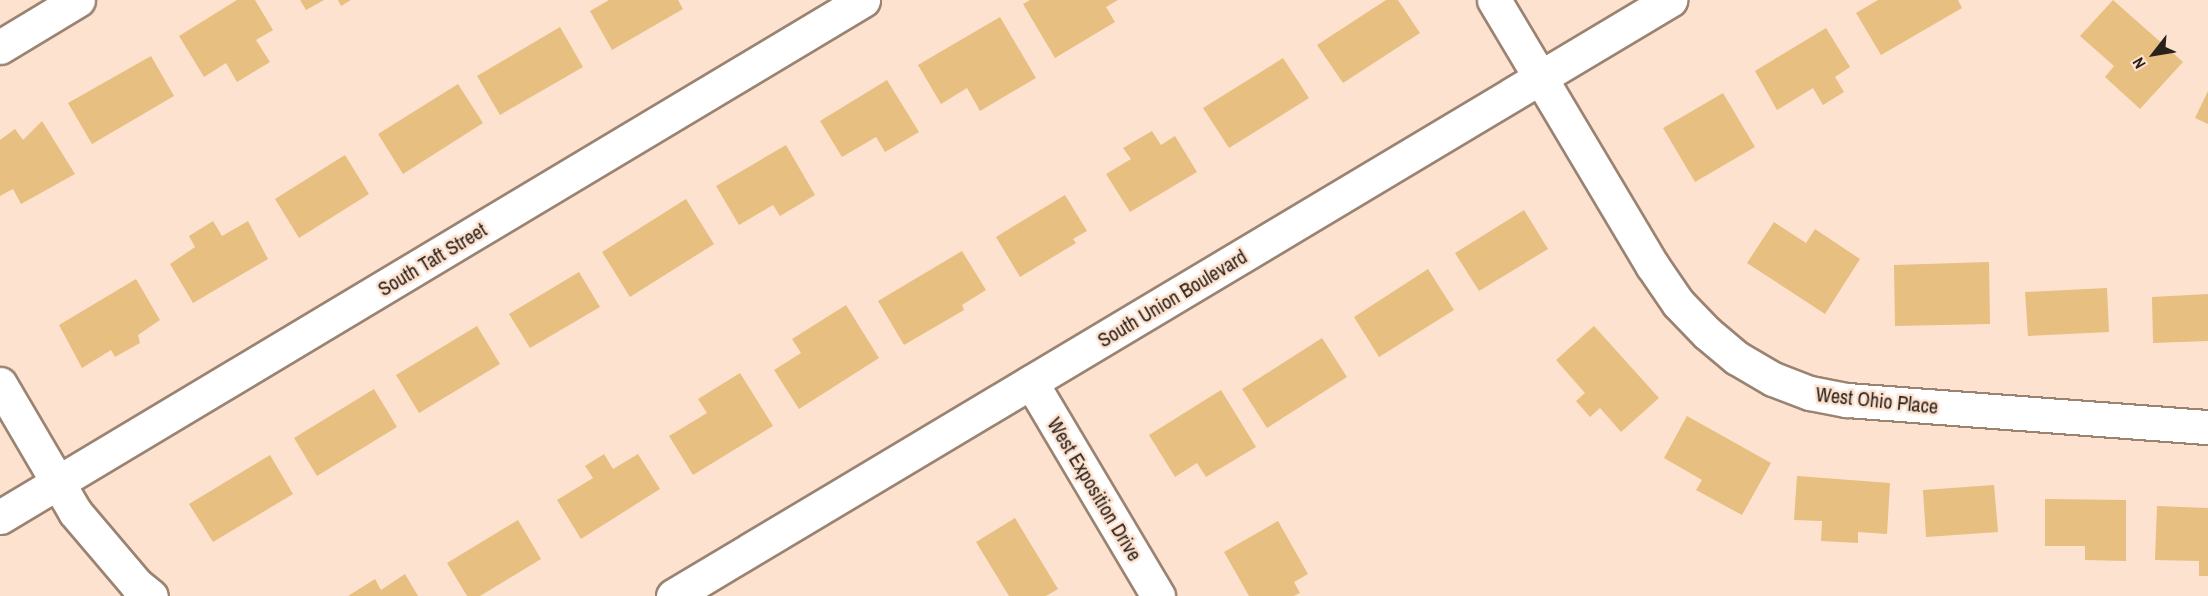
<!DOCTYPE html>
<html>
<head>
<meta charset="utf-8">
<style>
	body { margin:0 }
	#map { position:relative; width:2208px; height:596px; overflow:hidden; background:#fde2d0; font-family:"Archivo Narrow",sans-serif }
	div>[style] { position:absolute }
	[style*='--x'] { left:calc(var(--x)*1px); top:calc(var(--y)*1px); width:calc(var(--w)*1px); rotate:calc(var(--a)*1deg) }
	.building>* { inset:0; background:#e7bf80 }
	.roads { filter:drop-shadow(2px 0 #9b8372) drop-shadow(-2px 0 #9b8372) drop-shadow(0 2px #9b8372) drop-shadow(0 -2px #9b8372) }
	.minor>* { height:33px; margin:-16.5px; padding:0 16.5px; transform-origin:16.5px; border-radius:16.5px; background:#fff }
	.major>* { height:33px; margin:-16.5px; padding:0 16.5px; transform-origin:16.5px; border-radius:16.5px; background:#fff }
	span { translate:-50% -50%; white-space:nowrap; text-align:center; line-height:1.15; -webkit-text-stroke:5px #fde2d0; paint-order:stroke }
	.street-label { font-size:20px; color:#2b221b }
	.north { position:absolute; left:2124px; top:24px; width:60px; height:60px; -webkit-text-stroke:4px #fde2d0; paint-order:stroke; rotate:239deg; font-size:16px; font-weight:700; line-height:24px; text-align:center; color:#2b221b }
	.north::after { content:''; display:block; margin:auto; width:21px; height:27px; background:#2b221b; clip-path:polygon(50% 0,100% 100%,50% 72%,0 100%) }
</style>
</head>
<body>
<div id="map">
	<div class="building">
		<div style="clip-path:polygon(237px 0,255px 0,273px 30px,256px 40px,270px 62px,237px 82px,226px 63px,204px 77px,179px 36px)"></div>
		<div style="clip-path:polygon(300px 0,324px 0,306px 10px)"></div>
		<div style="clip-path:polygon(338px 0,351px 0,341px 6px)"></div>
		<div style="clip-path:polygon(609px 0,678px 0,683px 9px,612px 50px,590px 11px)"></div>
		<div style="clip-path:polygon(1030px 0,1118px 0,1106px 7px,1115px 22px,1055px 58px,1023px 4px)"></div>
		<div style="clip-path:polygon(1386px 0,1398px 0,1420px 33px,1343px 83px,1317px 45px)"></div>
		<div style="clip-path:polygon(1878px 0,1958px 0,1962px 8px,1881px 55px,1856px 13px)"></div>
		<div style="clip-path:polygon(2113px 0,2183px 62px,2140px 109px,2105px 77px,2114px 66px,2080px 36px)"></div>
		<div style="clip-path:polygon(1000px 17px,1036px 78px,980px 111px,967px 88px,941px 104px,918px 65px)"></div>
		<div style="clip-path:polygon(560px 27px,583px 67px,500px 115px,477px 76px)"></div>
		<div style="clip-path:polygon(1826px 28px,1850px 67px,1835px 77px,1844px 92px,1823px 105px,1813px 88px,1777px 110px,1755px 71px)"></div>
		<div style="clip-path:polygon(151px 56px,174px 96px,92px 144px,68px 103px)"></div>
		<div style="clip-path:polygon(1283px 58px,1309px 98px,1229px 148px,1203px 108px)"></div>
		<div style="clip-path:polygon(887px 80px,919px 132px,885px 152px,876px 137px,842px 157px,820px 121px)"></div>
		<div style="clip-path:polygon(458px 84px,483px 123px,403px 174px,378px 134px)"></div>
		<div style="clip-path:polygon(2208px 91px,2208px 124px,2195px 118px)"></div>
		<div style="clip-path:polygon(1723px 93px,1755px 147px,1695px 182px,1663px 128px)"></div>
		<div style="clip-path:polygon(42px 121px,75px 174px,21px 204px,13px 189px,0 196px,0 140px,15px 129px,23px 140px)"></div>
		<div style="clip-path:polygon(1152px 131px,1161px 145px,1175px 136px,1197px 172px,1130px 212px,1106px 174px,1131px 159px,1123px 148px)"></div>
		<div style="clip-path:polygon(786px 145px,815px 195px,780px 216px,773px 205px,739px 225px,716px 186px)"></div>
		<div style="clip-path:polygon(345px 155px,369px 194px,299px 238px,275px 199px)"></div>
		<div style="clip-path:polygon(1065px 195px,1087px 231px,1073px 239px,1076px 243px,1020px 277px,996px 237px)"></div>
		<div style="clip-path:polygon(686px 199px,714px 244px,630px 297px,602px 252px)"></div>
		<div style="clip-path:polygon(1524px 210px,1548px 249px,1479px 291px,1455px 253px)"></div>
		<div style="clip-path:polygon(213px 221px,222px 236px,248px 221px,268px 259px,193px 303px,170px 264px,195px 247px,189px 236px)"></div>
		<div style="clip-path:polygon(1774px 222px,1806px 243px,1815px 229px,1860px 259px,1825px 314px,1747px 263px)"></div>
		<div style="clip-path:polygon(962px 251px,986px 290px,962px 305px,964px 310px,904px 345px,878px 301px)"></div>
		<div style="clip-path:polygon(1989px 262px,1990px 324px,1895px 326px,1894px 265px)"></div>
		<div style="clip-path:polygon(1428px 269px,1454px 310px,1379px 357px,1354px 317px)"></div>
		<div style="clip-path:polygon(579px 272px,600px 307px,530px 348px,509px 314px)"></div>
		<div style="clip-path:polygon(136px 279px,160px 320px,138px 335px,140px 343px,115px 357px,111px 350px,82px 368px,59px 325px)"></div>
		<div style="clip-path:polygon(2107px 288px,2109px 332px,2028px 336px,2025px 292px)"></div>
		<div style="clip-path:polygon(2208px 294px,2208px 341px,2153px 343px,2152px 297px)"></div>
		<div style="clip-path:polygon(846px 305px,879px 358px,799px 409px,774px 370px,801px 353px,792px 339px)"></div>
		<div style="clip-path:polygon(477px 326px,500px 364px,419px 413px,396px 375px)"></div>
		<div style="clip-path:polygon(1594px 326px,1659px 398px,1621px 432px,1600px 408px,1590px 417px,1576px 401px,1585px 393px,1556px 360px)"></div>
		<div style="clip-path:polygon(1322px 338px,1347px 377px,1267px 428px,1242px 389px)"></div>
		<div style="clip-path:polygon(740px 373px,773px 426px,693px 475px,669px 436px,707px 413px,698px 399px)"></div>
		<div style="clip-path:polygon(374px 389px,397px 427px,317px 476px,294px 438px)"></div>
		<div style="clip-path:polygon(1221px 390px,1256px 447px,1206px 477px,1197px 463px,1175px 477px,1149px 435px)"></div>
		<div style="clip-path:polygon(1687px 416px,1771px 463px,1742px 515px,1696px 490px,1702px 480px,1664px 458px)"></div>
		<div style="clip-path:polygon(604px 454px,613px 469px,638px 454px,660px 489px,581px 539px,557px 500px,593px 478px,585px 466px)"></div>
		<div style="clip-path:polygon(270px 455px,293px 494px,213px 542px,189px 504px)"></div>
		<div style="clip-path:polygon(1797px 476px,1890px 483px,1887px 534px,1858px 532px,1858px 543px,1821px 541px,1822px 521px,1794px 520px)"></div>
		<div style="clip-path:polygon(1994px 485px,1998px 532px,1926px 537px,1923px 490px)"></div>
		<div style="clip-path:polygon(2045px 499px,2126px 500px,2126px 561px,2085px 560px,2085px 546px,2045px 546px)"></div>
		<div style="clip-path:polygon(2157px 506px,2208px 508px,2208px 576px,2199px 576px,2199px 561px,2155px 560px)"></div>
		<div style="clip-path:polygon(1015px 518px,1058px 589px,1046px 596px,1009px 596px,976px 542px)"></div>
		<div style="clip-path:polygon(518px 520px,541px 559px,480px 596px,467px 596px,447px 563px)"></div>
		<div style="clip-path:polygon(1278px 521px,1308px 574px,1294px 582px,1300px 593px,1294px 596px,1249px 596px,1224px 552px)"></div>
		<div style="clip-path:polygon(405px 574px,418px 596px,348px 596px,375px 579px,381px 590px)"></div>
	</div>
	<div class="roads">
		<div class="minor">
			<div style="--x:1494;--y:0;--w:309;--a:59.2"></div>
			<div style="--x:1652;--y:265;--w:46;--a:55.6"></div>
			<div style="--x:1678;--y:303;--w:42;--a:46"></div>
			<div style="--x:1707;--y:333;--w:39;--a:40"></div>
			<div style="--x:1737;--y:358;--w:42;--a:30.3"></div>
			<div style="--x:1773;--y:379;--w:40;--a:21"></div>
			<div style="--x:1810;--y:393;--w:38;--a:11"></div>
			<div style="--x:1847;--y:400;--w:362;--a:4.3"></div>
			<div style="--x:0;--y:47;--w:91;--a:-31.1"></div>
			<div style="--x:1031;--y:382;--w:249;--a:59.3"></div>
			<div style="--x:0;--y:384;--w:148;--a:59.6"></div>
			<div style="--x:75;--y:512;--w:94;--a:49.7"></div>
			<div style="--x:136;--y:584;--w:19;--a:39"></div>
			<div style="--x:0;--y:517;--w:1006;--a:-30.92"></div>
		</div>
		<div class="major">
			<div style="--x:673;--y:596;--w:1162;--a:-30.87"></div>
		</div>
	</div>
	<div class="street-label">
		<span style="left:432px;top:259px;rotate:-31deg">South Taft Street</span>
		<span style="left:1172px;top:298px;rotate:-31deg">South Union Boulevard</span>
		<span style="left:1877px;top:400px;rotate:6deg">West Ohio Place</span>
		<span style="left:1095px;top:489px;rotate:59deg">West Exposition Drive</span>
	</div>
	<div class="north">N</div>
</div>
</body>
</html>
